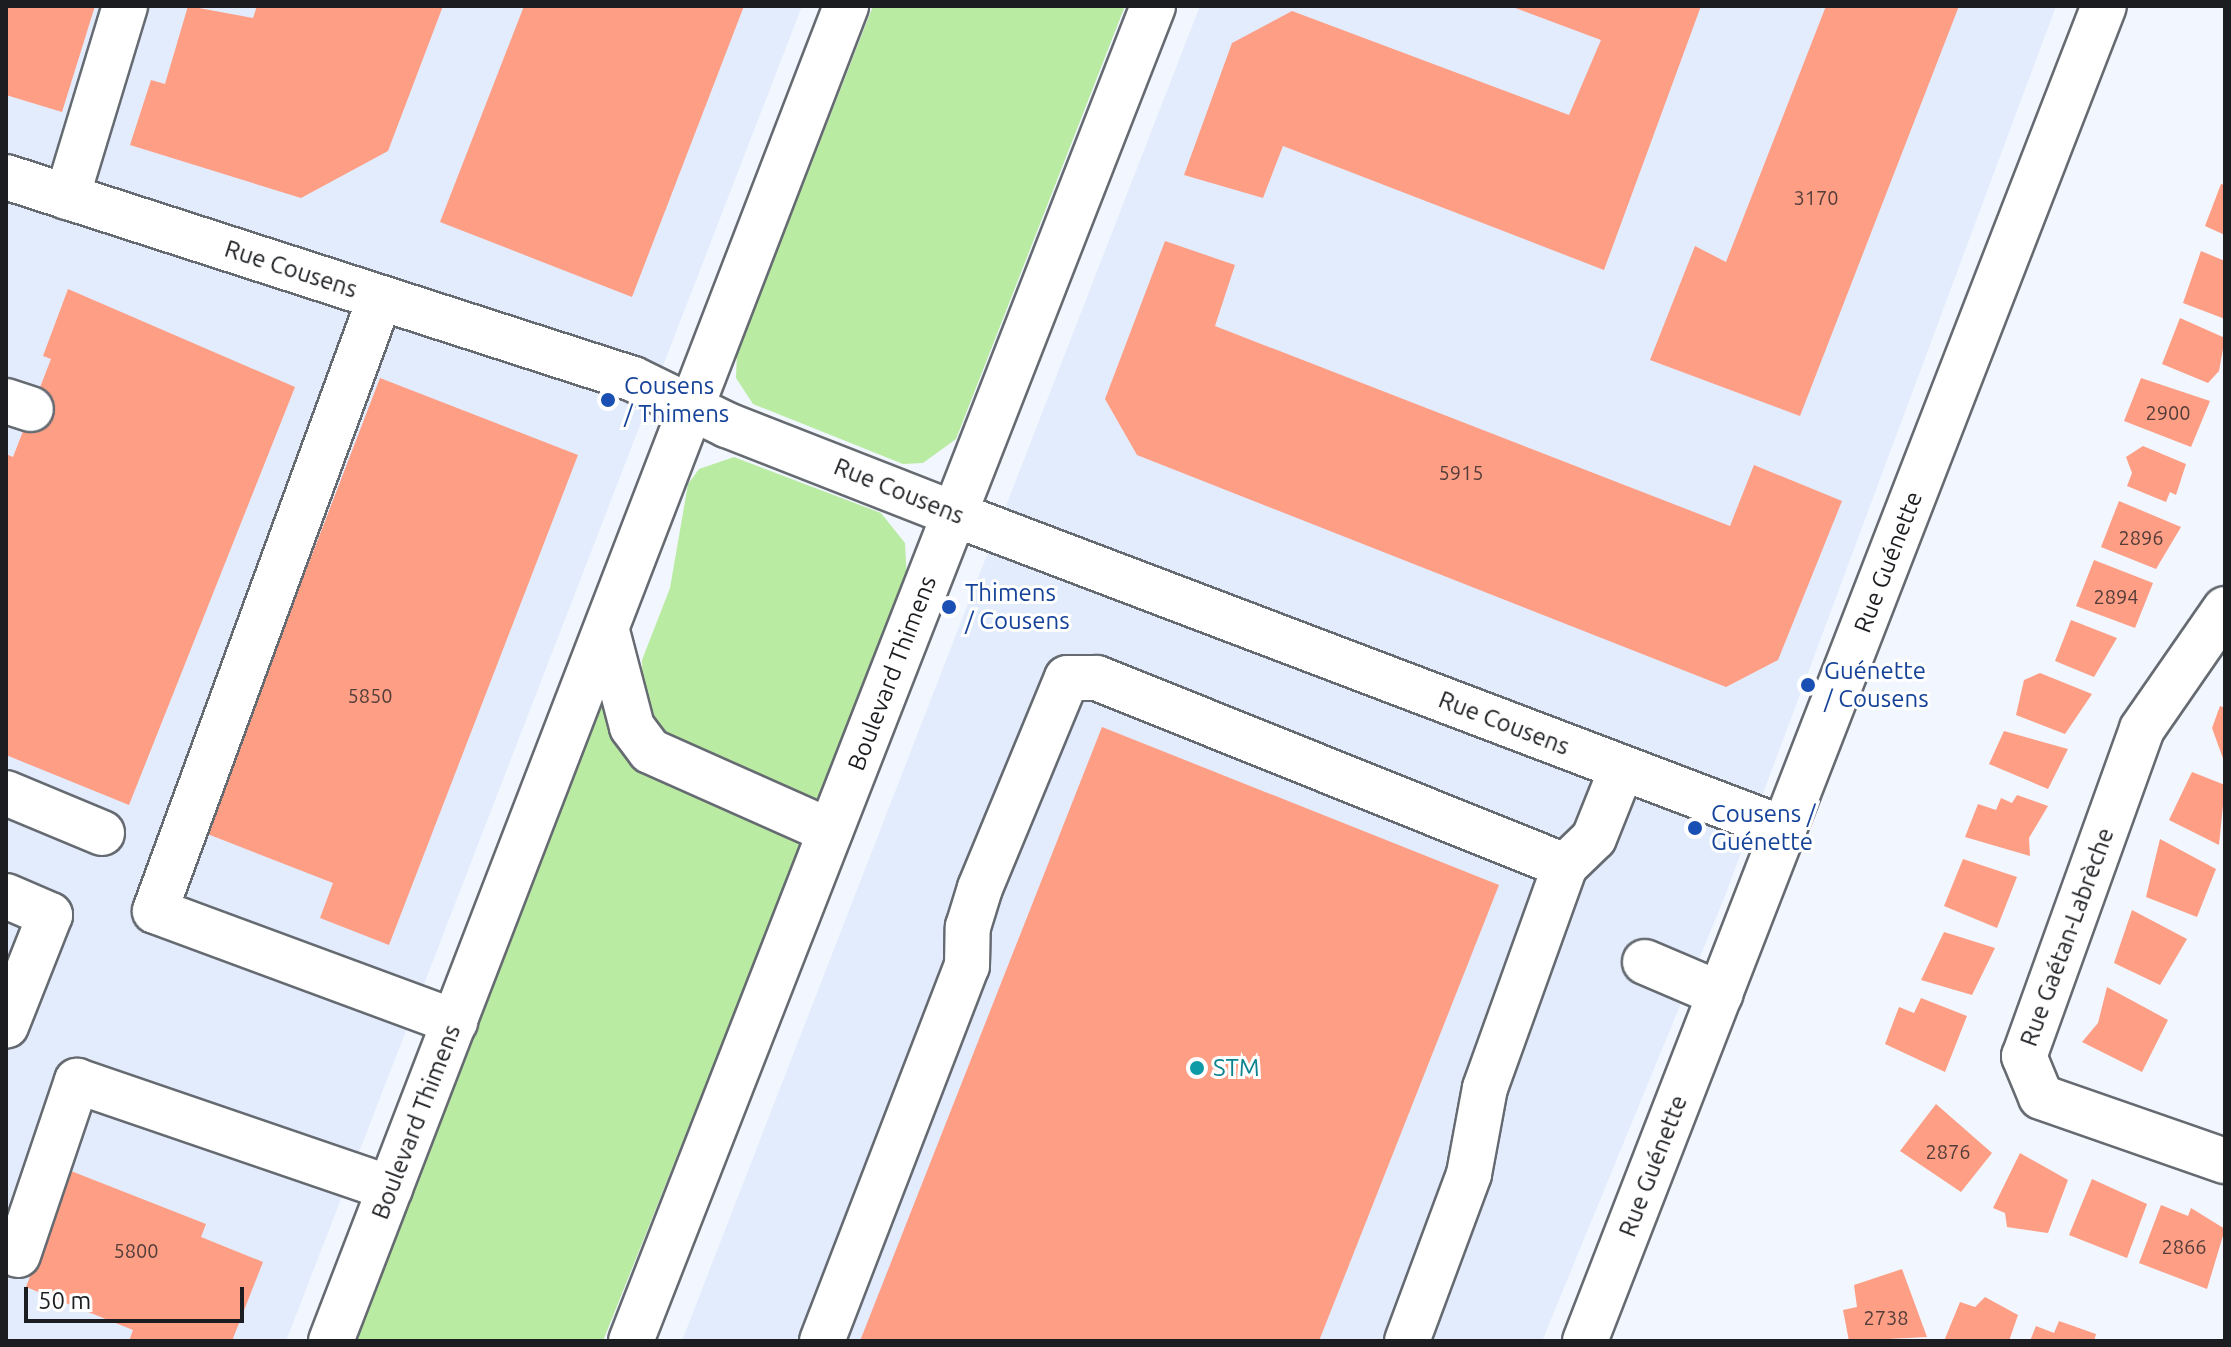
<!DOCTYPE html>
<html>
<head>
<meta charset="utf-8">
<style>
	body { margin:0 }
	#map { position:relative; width:2231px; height:1347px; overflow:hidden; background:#f1f6ff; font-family:Ubuntu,sans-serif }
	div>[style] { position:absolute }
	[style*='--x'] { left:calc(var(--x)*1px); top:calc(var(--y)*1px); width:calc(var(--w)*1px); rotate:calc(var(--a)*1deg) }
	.built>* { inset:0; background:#e3ecfc }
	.green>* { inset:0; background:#baeba2 }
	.building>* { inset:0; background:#fd9e85 }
	.roads { filter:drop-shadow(2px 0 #666b72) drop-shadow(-2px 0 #666b72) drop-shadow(0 2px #666b72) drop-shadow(0 -2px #666b72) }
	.minor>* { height:44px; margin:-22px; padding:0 22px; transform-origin:22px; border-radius:22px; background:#fff }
	.dots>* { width:22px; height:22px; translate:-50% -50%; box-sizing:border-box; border:4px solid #fff; border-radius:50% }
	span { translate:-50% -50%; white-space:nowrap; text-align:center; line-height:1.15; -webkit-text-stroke:6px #fff; paint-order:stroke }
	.number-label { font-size:20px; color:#543d39 }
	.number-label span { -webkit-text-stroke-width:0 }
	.street-label { font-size:24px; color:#1b1d20 }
	.transit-label { font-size:24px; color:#164399 }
	.left { translate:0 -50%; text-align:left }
	.culture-label { font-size:24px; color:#0d838f }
	.frame { position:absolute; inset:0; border:8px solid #1b1d20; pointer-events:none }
	.scale { position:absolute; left:24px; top:1287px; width:220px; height:36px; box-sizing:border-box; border:4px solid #1b1d20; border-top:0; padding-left:10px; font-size:24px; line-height:28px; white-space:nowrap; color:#1b1d20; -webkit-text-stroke:6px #fff; paint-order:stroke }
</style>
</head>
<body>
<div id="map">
	<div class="built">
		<div style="clip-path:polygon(6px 6px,802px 6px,286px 1341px,6px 1341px)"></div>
		<div style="clip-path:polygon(1200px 6px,2056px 6px,1723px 901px,1542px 1341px,682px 1341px)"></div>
	</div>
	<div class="green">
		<div style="clip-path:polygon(873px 6px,1125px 6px,956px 439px,923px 463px,903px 464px,753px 404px,736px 378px,737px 354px)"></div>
		<div style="clip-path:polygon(734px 457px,881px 513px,905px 543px,907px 581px,603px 1341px,356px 1341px,602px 703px,643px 709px,642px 660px,670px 588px,688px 484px,699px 469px)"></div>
	</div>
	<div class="building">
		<div style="clip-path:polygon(6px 6px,95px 6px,62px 112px,6px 95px)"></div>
		<div style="clip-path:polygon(188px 6px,253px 18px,257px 6px,443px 6px,388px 151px,301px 198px,130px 145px,151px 80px,165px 84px)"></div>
		<div style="clip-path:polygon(524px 6px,744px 6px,632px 297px,440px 222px)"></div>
		<div style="clip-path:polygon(1510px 6px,1701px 6px,1604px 270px,1283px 146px,1263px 198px,1184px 175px,1232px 43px,1292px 11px,1569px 115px,1601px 40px)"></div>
		<div style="clip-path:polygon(1826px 6px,1959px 6px,1800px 416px,1650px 360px,1695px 246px,1726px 262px)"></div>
		<div style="clip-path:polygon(2221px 184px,2225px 185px,2225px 235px,2205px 226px)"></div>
		<div style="clip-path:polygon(1165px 241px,1235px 265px,1215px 326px,1730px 526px,1754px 465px,1842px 501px,1778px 660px,1726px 687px,1137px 455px,1105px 399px)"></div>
		<div style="clip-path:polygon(2201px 251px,2225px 261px,2225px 319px,2183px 303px)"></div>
		<div style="clip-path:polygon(68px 289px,295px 387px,129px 805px,6px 755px,6px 454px,13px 457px,51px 359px,43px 356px)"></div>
		<div style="clip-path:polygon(2180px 318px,2225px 338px,2219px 371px,2208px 383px,2162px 364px)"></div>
		<div style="clip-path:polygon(380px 378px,578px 455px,389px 945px,320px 918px,333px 883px,205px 833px)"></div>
		<div style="clip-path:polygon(2141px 378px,2210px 401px,2191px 447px,2124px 421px)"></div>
		<div style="clip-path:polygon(2143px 446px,2186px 464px,2176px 495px,2170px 492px,2166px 502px,2127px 486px,2132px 473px,2126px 457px)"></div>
		<div style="clip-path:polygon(2119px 501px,2181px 527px,2156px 569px,2101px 547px)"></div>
		<div style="clip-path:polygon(2094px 560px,2153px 583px,2135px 628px,2076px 606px)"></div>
		<div style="clip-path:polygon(2071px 620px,2117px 638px,2094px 677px,2055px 661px)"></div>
		<div style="clip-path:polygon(2040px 673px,2092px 694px,2065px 734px,2016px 715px,2024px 680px)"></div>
		<div style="clip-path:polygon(2220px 706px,2225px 708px,2225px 764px,2212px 728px)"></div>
		<div style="clip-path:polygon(1102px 727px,1499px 885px,1319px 1341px,860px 1341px)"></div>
		<div style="clip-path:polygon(2004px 731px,2068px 749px,2048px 789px,1989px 764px)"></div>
		<div style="clip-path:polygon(2192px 772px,2225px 785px,2219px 845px,2169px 820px)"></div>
		<div style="clip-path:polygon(2017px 795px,2048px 806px,2029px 838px,2030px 856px,1965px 837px,1978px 804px,1996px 810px,2001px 798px,2012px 803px)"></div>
		<div style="clip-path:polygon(2160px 839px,2216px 869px,2197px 917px,2146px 897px)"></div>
		<div style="clip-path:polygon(1963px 859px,2017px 877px,1997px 928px,1944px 906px)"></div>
		<div style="clip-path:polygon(2132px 910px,2187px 939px,2160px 985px,2114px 963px)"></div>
		<div style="clip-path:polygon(1944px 932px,1995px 948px,1972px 995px,1921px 980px)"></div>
		<div style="clip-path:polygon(2107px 987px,2168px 1020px,2142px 1072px,2082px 1042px,2098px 1023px)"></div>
		<div style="clip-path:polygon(1921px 998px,1967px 1016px,1945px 1072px,1885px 1044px,1899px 1007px,1914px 1013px)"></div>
		<div style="clip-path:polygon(1936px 1104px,1992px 1153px,1961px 1192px,1900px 1151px)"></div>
		<div style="clip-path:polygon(2020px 1153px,2068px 1180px,2048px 1233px,2007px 1227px,2005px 1213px,1993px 1208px)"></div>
		<div style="clip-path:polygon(71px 1171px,206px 1224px,201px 1237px,263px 1262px,232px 1341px,129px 1341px,133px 1330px,26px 1287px)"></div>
		<div style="clip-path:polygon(2092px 1179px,2147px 1204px,2127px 1258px,2069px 1235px)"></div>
		<div style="clip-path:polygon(2161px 1205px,2188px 1216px,2191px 1208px,2225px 1229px,2207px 1289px,2139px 1263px)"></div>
		<div style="clip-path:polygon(1902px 1269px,1927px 1337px,1849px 1341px,1843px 1310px,1857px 1307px,1854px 1285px)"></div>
		<div style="clip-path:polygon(1985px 1297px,2018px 1315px,2009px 1341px,1944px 1341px,1960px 1302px,1975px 1307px)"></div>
		<div style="clip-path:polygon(2059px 1321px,2096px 1334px,2094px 1341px,2030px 1341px,2036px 1326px,2054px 1333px)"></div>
	</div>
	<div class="roads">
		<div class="minor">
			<div style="--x:6;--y:177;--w:659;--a:17.86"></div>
			<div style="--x:633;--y:379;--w:105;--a:26.1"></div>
			<div style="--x:727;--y:425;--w:244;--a:21.4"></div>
			<div style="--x:954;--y:514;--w:888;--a:20.78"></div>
			<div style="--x:67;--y:197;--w:200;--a:-73.1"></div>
			<div style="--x:380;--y:298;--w:653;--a:110.16"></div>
			<div style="--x:155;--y:911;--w:320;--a:20.3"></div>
			<div style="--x:6;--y:401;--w:26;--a:18"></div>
			<div style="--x:2225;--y:609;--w:146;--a:124.7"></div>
			<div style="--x:2142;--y:729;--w:348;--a:109.8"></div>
			<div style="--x:2024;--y:1056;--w:44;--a:67.5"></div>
			<div style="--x:2041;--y:1097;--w:195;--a:19.2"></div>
			<div style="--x:607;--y:631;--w:99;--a:75.4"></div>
			<div style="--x:632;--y:727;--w:30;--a:53"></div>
			<div style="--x:650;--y:751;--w:197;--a:24"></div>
			<div style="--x:6;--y:793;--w:104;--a:22.6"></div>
			<div style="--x:6;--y:896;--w:48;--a:23.4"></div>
			<div style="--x:50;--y:915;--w:119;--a:111.6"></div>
			<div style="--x:1645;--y:962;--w:82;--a:23.1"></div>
			<div style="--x:18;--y:1255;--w:184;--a:-71.3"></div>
			<div style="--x:77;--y:1081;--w:331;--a:18.9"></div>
			<div style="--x:331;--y:1341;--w:1431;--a:-68.9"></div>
			<div style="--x:631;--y:1341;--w:1433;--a:-68.64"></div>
			<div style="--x:822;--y:1341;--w:402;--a:-68.9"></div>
			<div style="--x:967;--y:966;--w:39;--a:-89"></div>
			<div style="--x:968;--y:927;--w:41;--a:-72.9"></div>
			<div style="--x:980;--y:888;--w:227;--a:-67.5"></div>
			<div style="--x:1067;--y:678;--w:30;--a:0"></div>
			<div style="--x:1097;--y:678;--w:504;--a:21.89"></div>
			<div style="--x:1407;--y:1341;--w:178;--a:-69.6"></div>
			<div style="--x:1469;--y:1174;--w:87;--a:-79.5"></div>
			<div style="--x:1485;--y:1088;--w:236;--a:-70.2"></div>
			<div style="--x:1565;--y:866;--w:40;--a:-44"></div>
			<div style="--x:1594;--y:838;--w:75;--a:-68.2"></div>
			<div style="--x:1585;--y:1341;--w:1432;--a:-68.76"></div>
		</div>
	</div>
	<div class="dots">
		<div style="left:608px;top:400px;background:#1a4fb4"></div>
		<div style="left:949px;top:607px;background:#1a4fb4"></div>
		<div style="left:1808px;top:685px;background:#1a4fb4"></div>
		<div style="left:1695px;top:828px;background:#1a4fb4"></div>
		<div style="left:1197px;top:1068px;background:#0f9aa8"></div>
	</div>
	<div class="number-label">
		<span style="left:1816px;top:197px">3170</span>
		<span style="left:2168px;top:412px">2900</span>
		<span style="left:1461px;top:472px">5915</span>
		<span style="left:2141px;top:537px">2896</span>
		<span style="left:2116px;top:596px">2894</span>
		<span style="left:370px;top:695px">5850</span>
		<span style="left:1948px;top:1151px">2876</span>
		<span style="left:2184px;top:1246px">2866</span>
		<span style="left:136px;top:1250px">5800</span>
		<span style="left:1886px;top:1317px">2738</span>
	</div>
	<div class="street-label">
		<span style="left:291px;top:269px;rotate:18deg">Rue Cousens</span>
		<span style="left:899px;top:491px;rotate:22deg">Rue Cousens</span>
		<span style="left:1888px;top:562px;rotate:-69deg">Rue Guénette</span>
		<span style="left:892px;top:673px;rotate:-69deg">Boulevard Thimens</span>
		<span style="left:1504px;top:723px;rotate:21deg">Rue Cousens</span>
		<span style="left:2067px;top:937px;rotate:-70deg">Rue Gaétan-Labrèche</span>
		<span style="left:416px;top:1122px;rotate:-69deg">Boulevard Thimens</span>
		<span style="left:1653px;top:1166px;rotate:-69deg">Rue Guénette</span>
	</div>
	<div class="transit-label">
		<span class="left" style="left:624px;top:400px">Cousens<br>/ Thimens</span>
		<span class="left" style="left:965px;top:607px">Thimens<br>/ Cousens</span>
		<span class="left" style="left:1824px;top:685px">Guénette<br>/ Cousens</span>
		<span class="left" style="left:1711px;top:828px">Cousens /<br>Guénette</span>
	</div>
	<div class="culture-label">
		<span class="left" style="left:1213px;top:1068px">STM</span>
	</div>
	<div class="frame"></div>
	<div class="scale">50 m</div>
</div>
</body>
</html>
